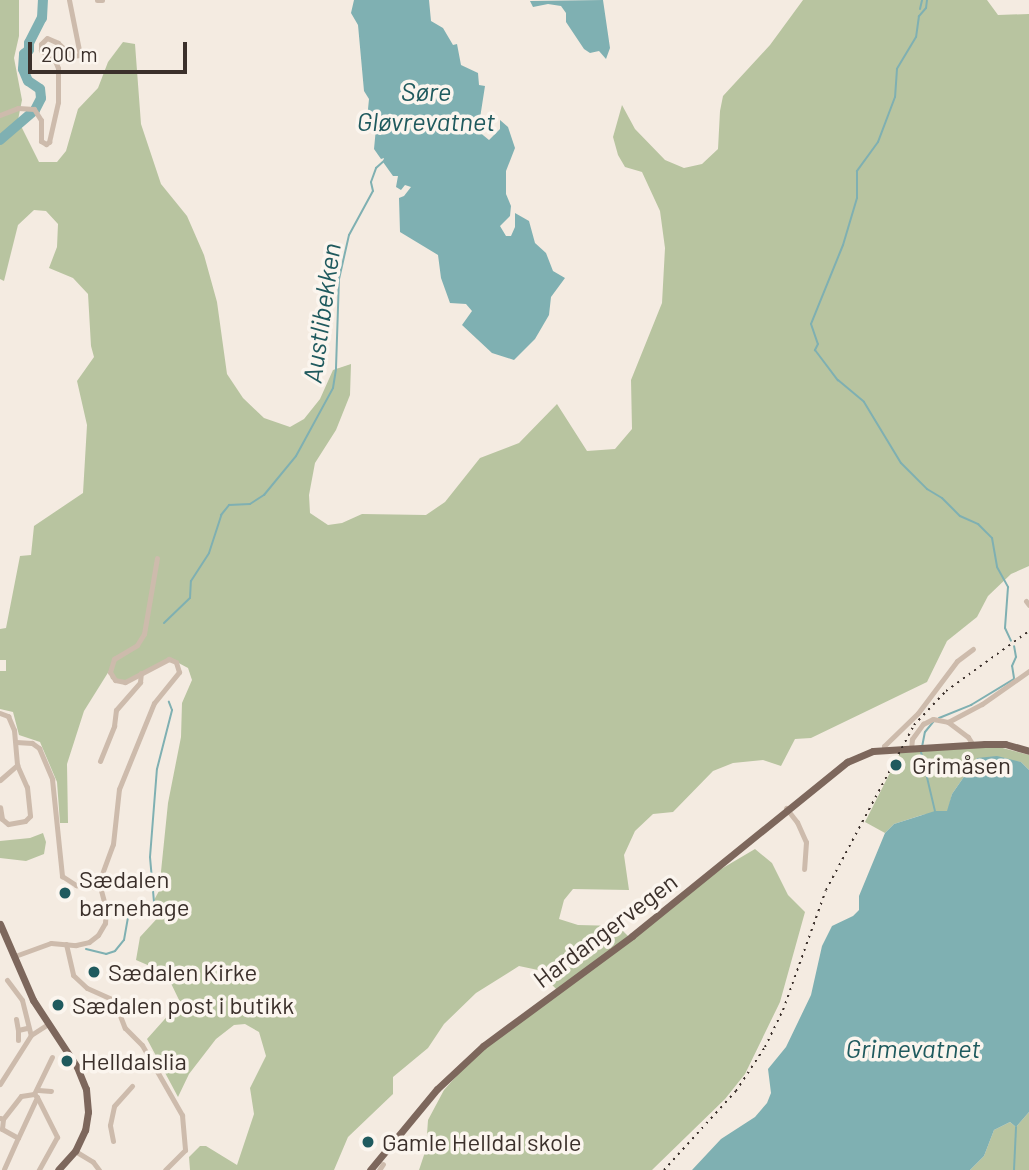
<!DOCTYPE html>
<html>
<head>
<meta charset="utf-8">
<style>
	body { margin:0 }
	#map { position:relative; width:1029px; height:1170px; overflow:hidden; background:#f4ebe1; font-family:Barlow,sans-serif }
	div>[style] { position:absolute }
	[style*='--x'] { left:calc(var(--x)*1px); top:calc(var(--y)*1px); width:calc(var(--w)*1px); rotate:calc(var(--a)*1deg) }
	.green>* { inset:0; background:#b8c4a0 }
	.water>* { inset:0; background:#7fb0b2 }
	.stream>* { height:2px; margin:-1px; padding:0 1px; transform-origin:1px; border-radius:1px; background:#7fb0b2 }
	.river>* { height:10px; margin:-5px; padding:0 5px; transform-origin:5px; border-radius:5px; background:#7fb0b2 }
	.minor>* { height:5px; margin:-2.5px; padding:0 2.5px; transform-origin:2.5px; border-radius:2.5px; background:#cdbbac }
	.major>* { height:7px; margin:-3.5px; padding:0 3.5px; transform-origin:3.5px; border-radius:3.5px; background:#7d675c }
	.rail>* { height:2px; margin-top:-1px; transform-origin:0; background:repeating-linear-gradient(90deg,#3b302b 0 2px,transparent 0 7px) }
	.dots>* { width:19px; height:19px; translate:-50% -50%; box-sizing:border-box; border:4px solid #fbf5ee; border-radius:50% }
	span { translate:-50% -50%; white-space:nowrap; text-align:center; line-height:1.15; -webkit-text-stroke:7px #fbf5ee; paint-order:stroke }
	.poi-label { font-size:24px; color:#3b302b }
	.left { translate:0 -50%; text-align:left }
	.street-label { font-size:24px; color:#3b302b }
	.water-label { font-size:26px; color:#1f5a5e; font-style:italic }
	.scale { position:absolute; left:28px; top:42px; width:159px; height:32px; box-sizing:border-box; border:4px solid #3b302b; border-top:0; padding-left:9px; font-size:21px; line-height:24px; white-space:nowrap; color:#3b302b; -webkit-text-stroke:5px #fbf5ee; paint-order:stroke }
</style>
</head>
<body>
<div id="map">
	<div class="green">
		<div style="clip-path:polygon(0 0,19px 0,19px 36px,14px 58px,22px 100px,18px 120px,39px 162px,57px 162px,66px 151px,78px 109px,98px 88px,108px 62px,123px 42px,135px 44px,141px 124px,161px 184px,187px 216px,204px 255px,217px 302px,227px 374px,243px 398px,264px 418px,290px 427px,304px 419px,320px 399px,333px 370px,351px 364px,350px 395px,336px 430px,315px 463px,309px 495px,310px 513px,328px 525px,342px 523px,362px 514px,426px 515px,445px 502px,480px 458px,519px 443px,557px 404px,587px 451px,615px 449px,632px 429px,631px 380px,662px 303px,665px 248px,660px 211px,642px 172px,625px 167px,618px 155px,613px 137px,622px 105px,635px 129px,665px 160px,684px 168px,702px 164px,718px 149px,720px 111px,723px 96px,770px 45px,803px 0,987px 0,998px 15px,1029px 14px,1029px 566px,1011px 574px,988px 596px,977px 617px,947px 641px,927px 682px,811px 738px,795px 739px,781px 766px,763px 760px,733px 763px,713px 771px,673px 812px,653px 814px,635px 831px,624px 855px,629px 890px,573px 889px,564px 900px,559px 919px,578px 925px,618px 926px,630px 938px,716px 872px,755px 849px,772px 863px,788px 895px,805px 912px,780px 1002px,745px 1074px,725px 1099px,652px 1170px,419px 1170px,426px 1149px,428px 1120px,444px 1090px,477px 1053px,557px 990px,538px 970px,519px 966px,476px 993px,444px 1024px,428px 1048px,393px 1077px,393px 1094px,348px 1137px,334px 1170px,190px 1170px,189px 1157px,200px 1146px,206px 1146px,237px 1165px,254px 1114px,250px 1088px,266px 1056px,259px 1032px,245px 1024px,234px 1025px,216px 1039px,189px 1074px,178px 1097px,147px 1039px,180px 1002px,166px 973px,136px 960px,140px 937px,163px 912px,148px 911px,159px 891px,168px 803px,181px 737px,182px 703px,192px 680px,188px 668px,173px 660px,122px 682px,111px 679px,109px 671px,84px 711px,67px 764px,68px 823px,60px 823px,57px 782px,40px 742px,19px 735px,13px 712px,0 709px,0 671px,6px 671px,6px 660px,0 660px,0 629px,6px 628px,20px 556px,31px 555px,34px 526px,83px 493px,87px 425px,77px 381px,94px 357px,91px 346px,88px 294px,73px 278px,49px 268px,57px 247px,58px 224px,46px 211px,34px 210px,18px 225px,4px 281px,0 279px)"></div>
		<div style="clip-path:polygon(995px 746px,1029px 755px,1029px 770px,1021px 762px,977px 758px,952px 794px,948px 811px,922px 815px,894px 824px,885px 833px,865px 822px,900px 753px)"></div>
		<div style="clip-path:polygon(43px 833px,46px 842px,44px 854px,26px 861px,0 858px,0 841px,30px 838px)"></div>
		<div style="clip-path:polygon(1029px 1112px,1029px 1170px,970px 1170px,984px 1156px,994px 1130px,1010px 1122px,1016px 1127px)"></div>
	</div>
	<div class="water">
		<div style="clip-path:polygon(354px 0,429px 0,431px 21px,443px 28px,453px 45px,457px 44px,461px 65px,478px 73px,479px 85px,485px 86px,478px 131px,489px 140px,500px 129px,500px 120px,508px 127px,515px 148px,506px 171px,506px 194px,511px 206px,510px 216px,500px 226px,506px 236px,511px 236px,515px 227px,515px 213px,529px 221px,535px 243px,546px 253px,553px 271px,565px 278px,551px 297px,549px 315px,535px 339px,514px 360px,492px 353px,462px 325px,472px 311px,466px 304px,450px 303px,441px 278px,438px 255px,400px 232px,399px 198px,404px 196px,411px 187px,405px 185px,401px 190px,396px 187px,398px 176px,393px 176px,383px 162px,384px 158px,381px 159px,374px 149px,376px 128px,367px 119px,369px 99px,364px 91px,358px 25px,351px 13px)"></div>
		<div style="clip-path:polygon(603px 0,610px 48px,606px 59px,599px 51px,590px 53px,584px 49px,566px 22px,566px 13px,561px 6px,548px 4px,533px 7px,530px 1px)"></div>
		<div style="clip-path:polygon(997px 756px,1021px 762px,1029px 770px,1029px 1112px,1016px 1127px,1010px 1122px,994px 1130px,984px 1156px,970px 1170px,692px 1170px,721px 1139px,755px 1117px,767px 1103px,771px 1093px,768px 1069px,786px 1047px,811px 995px,822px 946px,832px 926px,853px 916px,859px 910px,859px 896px,885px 833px,894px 824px,935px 811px,947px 811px,952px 794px,977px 758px)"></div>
	</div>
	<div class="stream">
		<div style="--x:927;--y:0;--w:8;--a:97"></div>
		<div style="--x:926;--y:8;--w:11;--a:131"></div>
		<div style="--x:919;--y:16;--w:21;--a:98"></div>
		<div style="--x:916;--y:37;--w:37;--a:121"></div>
		<div style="--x:897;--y:69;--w:28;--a:94"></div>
		<div style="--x:895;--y:97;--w:48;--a:110.7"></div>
		<div style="--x:878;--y:142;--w:36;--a:126"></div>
		<div style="--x:857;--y:171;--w:27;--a:90"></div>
		<div style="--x:857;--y:198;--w:49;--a:106.6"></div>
		<div style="--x:843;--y:245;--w:85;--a:112.1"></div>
		<div style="--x:811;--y:324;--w:21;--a:71"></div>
		<div style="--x:818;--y:344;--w:7;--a:117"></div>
		<div style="--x:815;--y:350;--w:38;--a:53"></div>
		<div style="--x:838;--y:380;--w:34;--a:40"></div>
		<div style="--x:864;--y:402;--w:71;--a:58.8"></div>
		<div style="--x:901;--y:463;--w:37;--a:45"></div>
		<div style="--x:927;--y:489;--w:17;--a:31"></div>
		<div style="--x:942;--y:498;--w:25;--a:45"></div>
		<div style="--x:960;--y:516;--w:20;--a:24"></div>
		<div style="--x:978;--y:524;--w:20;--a:45"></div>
		<div style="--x:992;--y:538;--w:29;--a:80"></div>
		<div style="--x:997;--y:567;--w:23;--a:61"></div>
		<div style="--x:1008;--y:587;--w:41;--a:94.2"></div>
		<div style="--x:1005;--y:628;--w:14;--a:65"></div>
		<div style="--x:920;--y:9;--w:9;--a:-77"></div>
		<div style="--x:164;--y:623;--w:36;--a:-44"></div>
		<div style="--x:190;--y:598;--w:17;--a:-87"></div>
		<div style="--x:191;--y:581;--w:33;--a:-57"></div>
		<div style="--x:209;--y:553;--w:40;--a:-72"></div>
		<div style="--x:221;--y:515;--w:13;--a:-51"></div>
		<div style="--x:229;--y:505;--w:21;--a:-3"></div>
		<div style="--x:250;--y:504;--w:17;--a:-33"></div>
		<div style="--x:264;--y:495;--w:50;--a:-50.6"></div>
		<div style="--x:296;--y:456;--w:77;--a:-61.4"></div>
		<div style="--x:333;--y:388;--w:20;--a:-81"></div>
		<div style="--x:336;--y:368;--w:89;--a:-88.1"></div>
		<div style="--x:339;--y:279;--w:45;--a:-77.2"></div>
		<div style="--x:349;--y:235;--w:50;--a:-61.4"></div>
		<div style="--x:373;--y:191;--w:9;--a:-103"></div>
		<div style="--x:371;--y:182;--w:15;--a:-70"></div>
		<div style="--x:376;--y:168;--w:12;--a:-42"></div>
		<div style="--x:1014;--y:678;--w:12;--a:-99"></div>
		<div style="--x:1012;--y:666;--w:10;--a:-66"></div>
		<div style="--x:1016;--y:657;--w:11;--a:-100"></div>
		<div style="--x:939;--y:718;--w:35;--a:-22"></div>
		<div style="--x:971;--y:705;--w:50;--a:-31.2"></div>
		<div style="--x:922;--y:747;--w:15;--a:-79"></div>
		<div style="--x:925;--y:732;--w:14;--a:-51"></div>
		<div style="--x:921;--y:752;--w:61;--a:76.7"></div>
		<div style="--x:86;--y:949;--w:21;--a:14"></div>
		<div style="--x:106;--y:954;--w:9;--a:-18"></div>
		<div style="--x:115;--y:951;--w:14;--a:-51"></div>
		<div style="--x:124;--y:940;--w:22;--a:-80"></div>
		<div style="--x:128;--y:918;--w:18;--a:-13"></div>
		<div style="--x:146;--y:914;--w:14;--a:-56"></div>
		<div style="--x:154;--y:902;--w:45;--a:-95.1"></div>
		<div style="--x:150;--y:857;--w:88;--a:-85.5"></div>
		<div style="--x:157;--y:769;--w:61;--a:-75.7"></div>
		<div style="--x:172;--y:710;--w:9;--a:-111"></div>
		<div style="--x:1014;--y:1170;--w:43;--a:-87.3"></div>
	</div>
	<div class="river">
		<div style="--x:0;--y:140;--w:46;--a:-40.6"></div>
		<div style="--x:35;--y:110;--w:13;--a:-63"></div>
		<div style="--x:41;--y:98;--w:9;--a:-96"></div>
		<div style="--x:40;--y:89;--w:14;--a:-146"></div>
		<div style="--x:28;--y:81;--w:13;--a:-113"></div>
		<div style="--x:23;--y:69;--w:15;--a:-86"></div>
		<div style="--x:24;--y:54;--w:6;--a:-39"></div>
		<div style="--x:29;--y:50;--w:7;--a:-90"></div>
		<div style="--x:29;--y:43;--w:28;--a:-63"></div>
		<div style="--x:42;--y:18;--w:18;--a:-87"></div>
	</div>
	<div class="minor">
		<div style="--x:97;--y:0;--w:5;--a:0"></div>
		<div style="--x:0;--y:115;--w:19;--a:-21"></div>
		<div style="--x:18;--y:108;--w:16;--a:4"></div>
		<div style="--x:34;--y:109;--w:13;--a:58"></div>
		<div style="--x:41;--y:120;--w:21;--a:90"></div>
		<div style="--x:41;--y:141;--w:6;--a:31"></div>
		<div style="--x:46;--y:144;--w:4;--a:-34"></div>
		<div style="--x:49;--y:142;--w:41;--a:-77.3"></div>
		<div style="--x:58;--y:102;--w:34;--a:-90"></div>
		<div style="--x:58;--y:68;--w:8;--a:-113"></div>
		<div style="--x:55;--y:61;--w:18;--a:-142"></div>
		<div style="--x:41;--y:50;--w:6;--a:-90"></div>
		<div style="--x:41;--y:44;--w:8;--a:-45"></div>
		<div style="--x:47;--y:38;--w:12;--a:24"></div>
		<div style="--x:58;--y:43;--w:19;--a:43"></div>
		<div style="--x:72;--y:56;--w:8;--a:-7"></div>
		<div style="--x:80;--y:55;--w:56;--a:-101.3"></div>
		<div style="--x:1026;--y:601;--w:5;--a:53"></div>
		<div style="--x:0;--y:713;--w:9;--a:21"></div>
		<div style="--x:8;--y:716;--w:15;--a:67"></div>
		<div style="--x:14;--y:730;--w:35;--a:85"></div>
		<div style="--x:17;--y:765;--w:24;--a:66"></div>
		<div style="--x:27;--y:787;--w:29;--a:84"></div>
		<div style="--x:30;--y:816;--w:7;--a:135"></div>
		<div style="--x:25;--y:821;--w:17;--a:170"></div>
		<div style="--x:8;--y:824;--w:8;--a:-140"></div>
		<div style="--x:2;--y:819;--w:12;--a:-99"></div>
		<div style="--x:948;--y:722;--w:38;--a:-28"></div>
		<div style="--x:982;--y:704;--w:57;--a:-35.1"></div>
		<div style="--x:16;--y:742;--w:16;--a:4"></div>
		<div style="--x:32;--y:743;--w:9;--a:36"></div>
		<div style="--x:39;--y:748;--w:34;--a:67"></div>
		<div style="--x:52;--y:779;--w:98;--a:84.1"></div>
		<div style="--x:62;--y:876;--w:17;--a:33"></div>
		<div style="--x:76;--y:885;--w:23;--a:7"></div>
		<div style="--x:884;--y:750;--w:4;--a:-90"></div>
		<div style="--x:884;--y:746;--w:47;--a:-44.1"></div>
		<div style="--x:918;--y:713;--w:65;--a:-53.1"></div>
		<div style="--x:957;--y:661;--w:20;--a:-37"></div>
		<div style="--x:911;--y:750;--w:11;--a:-85"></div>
		<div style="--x:912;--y:739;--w:19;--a:-54"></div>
		<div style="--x:923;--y:724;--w:11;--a:-27"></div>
		<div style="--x:933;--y:719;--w:15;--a:11"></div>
		<div style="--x:948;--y:722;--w:25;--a:37"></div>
		<div style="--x:968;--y:737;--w:9;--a:58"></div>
		<div style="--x:100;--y:761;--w:38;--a:-68"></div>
		<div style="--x:114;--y:726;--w:16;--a:-83"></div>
		<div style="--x:116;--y:710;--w:37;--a:-49"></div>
		<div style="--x:140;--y:682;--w:9;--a:-84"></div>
		<div style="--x:0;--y:780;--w:23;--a:-41"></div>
		<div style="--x:786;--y:808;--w:18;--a:52"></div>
		<div style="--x:797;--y:822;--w:22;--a:66"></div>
		<div style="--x:806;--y:842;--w:27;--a:94"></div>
		<div style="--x:66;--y:944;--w:32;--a:77"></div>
		<div style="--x:73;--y:975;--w:19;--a:43"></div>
		<div style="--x:87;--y:988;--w:30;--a:24"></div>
		<div style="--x:114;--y:1000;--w:30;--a:69"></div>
		<div style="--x:125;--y:1028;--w:24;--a:45"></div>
		<div style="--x:142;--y:1045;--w:81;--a:60.3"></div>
		<div style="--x:182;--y:1115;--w:35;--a:85"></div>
		<div style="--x:185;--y:1150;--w:28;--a:135"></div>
		<div style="--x:15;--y:956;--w:38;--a:-20"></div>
		<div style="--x:51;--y:943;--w:25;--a:5"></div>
		<div style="--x:76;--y:945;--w:13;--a:-13"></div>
		<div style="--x:89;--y:942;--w:11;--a:-38"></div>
		<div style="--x:98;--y:935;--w:14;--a:-60"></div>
		<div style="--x:105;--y:923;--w:14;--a:-86"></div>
		<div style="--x:106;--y:909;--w:28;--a:-105"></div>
		<div style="--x:99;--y:882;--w:40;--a:-69.8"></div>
		<div style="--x:113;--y:844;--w:55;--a:-83.8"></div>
		<div style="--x:119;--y:789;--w:93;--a:-67.9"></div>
		<div style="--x:154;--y:703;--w:40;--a:-51"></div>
		<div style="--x:179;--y:672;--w:10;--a:-107"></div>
		<div style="--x:176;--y:662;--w:8;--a:-157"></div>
		<div style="--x:169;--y:659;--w:50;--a:152.4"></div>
		<div style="--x:125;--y:682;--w:10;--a:-169"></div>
		<div style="--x:115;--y:680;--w:9;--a:-122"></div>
		<div style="--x:110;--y:672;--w:14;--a:-73"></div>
		<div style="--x:114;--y:659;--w:27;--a:-31"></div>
		<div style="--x:137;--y:645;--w:13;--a:-58"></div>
		<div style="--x:144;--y:634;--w:77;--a:-80.3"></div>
		<div style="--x:7;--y:980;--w:25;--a:53"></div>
		<div style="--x:22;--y:1000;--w:36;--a:76"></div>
		<div style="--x:16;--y:1019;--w:11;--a:80"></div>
		<div style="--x:18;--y:1030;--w:9;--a:-13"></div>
		<div style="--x:18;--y:1030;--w:10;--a:90"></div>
		<div style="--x:0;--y:1084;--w:58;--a:-57.7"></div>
		<div style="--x:31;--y:1035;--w:20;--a:-33"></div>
		<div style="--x:38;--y:1090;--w:13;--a:4"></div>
		<div style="--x:34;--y:1094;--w:41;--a:-64.1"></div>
		<div style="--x:0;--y:1118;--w:3;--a:18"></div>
		<div style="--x:3;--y:1119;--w:29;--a:-52"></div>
		<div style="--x:21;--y:1096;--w:13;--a:-9"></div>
		<div style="--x:34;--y:1094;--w:4;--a:45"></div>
		<div style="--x:37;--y:1097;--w:45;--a:63.4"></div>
		<div style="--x:57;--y:1137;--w:38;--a:119"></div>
		<div style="--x:3;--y:1119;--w:10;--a:96"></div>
		<div style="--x:2;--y:1129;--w:18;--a:29"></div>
		<div style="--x:18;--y:1138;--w:45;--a:-65.1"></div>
		<div style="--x:113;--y:1141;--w:16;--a:-101"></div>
		<div style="--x:110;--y:1125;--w:19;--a:-78"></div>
		<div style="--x:114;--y:1106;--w:27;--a:-48"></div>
		<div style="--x:75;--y:1151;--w:21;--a:31"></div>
		<div style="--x:93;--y:1162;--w:10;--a:53"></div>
		<div style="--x:4;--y:1169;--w:34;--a:-66"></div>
		<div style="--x:379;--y:1170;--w:7;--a:-56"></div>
	</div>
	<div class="major">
		<div style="--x:0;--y:924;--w:83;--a:66.5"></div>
		<div style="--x:33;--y:1000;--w:80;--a:56.7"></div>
		<div style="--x:77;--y:1067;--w:24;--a:68"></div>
		<div style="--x:86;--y:1089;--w:23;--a:85"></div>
		<div style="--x:88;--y:1112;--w:18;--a:99"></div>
		<div style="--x:85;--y:1130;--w:23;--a:115"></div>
		<div style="--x:75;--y:1151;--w:25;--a:132"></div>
		<div style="--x:370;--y:1170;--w:105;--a:-50.4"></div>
		<div style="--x:437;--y:1089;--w:63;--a:-43.1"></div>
		<div style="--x:483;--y:1046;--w:185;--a:-36.4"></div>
		<div style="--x:632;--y:936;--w:277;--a:-39"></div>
		<div style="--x:847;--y:762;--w:28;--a:-23"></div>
		<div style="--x:873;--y:751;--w:112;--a:-3.6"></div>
		<div style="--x:985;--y:744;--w:20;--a:0"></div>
		<div style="--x:1005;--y:744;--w:25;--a:16"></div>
	</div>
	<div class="rail">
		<div style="--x:664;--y:1170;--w:107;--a:-47.7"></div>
		<div style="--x:736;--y:1091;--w:53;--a:-56.6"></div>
		<div style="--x:765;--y:1047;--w:41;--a:-64.1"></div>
		<div style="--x:783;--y:1010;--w:127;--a:-70.3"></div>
		<div style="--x:826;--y:890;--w:187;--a:-61.9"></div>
		<div style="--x:914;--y:725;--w:47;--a:-46.7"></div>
		<div style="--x:946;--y:691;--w:102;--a:-35.9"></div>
	</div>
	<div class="dots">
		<div style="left:896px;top:765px;background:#1f5a5e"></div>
		<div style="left:65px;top:893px;background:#1f5a5e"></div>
		<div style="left:94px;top:972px;background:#1f5a5e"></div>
		<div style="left:58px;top:1005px;background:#1f5a5e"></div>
		<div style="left:67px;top:1061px;background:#1f5a5e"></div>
		<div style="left:368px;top:1142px;background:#1f5a5e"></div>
	</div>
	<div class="poi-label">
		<span class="left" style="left:912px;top:765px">Grimåsen</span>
		<span class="left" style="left:79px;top:893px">Sædalen<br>barnehage</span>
		<span class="left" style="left:108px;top:972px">Sædalen Kirke</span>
		<span class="left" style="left:72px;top:1005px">Sædalen post i butikk</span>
		<span class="left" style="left:81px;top:1061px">Helldalslia</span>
		<span class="left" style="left:382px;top:1142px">Gamle Helldal skole</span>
	</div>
	<div class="street-label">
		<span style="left:605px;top:930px;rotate:-37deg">Hardangervegen</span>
	</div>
	<div class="water-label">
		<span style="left:426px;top:106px">Søre<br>Gløvrevatnet</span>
		<span style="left:321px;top:313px;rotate:-82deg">Austlibekken</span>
		<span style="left:913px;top:1048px">Grimevatnet</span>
	</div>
	<div class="scale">200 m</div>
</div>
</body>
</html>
